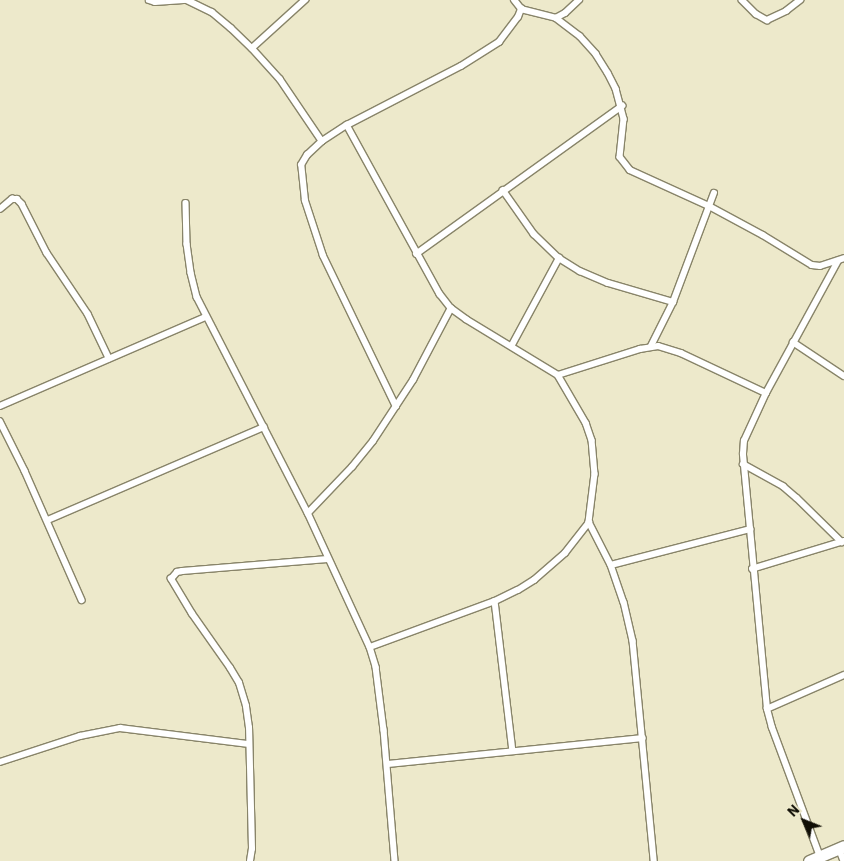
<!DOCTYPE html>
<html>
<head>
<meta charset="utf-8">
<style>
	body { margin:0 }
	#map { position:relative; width:844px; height:861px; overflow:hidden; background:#ede9cb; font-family:"IBM Plex Sans",sans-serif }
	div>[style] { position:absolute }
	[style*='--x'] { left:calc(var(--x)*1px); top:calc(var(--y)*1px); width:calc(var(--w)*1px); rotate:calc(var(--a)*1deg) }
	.roads { filter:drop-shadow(1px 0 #888469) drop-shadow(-1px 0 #888469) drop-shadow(0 1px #888469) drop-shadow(0 -1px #888469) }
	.lane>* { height:5.5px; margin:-2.75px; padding:0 2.75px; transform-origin:2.75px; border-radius:2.75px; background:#fff }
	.street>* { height:11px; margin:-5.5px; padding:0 5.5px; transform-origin:5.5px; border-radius:5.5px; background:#fff }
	span { translate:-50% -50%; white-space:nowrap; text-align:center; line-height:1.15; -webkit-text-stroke:4px #ede9cb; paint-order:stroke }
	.north { position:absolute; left:779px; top:796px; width:50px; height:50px; -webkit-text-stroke:4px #ede9cb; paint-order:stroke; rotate:314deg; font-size:14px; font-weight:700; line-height:20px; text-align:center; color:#100e05 }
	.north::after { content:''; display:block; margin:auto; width:18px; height:22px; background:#100e05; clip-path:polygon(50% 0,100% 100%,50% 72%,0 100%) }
</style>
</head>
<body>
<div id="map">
	<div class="roads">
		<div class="lane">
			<div style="--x:149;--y:0;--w:6;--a:18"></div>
			<div style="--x:155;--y:2;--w:32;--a:-4"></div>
			<div style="--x:187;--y:0;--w:28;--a:26"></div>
			<div style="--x:212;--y:12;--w:25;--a:40"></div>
			<div style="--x:231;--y:28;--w:29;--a:44"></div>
			<div style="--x:252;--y:48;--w:42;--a:47.9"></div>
			<div style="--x:280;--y:79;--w:75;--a:55.9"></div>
			<div style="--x:742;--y:0;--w:20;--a:45"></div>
			<div style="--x:756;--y:14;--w:13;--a:29"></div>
			<div style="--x:767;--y:20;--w:21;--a:-25"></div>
			<div style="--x:786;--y:11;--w:18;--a:-38"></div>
			<div style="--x:521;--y:9;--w:36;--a:14"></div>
			<div style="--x:556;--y:18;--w:10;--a:-29"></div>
			<div style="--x:565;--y:13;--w:19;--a:-43"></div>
			<div style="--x:556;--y:18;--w:30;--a:37"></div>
			<div style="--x:580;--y:36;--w:24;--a:48"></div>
			<div style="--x:596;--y:54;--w:22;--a:58"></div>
			<div style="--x:608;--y:73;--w:18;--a:63"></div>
			<div style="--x:616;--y:89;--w:31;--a:75"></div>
			<div style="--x:624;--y:119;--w:38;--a:96"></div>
			<div style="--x:620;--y:157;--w:16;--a:52"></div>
			<div style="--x:630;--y:170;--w:87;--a:24.5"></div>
			<div style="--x:709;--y:206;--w:61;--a:28.2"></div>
			<div style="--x:763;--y:235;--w:57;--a:31.5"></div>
			<div style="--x:812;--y:265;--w:8;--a:7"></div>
			<div style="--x:820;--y:266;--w:25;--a:-18"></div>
			<div style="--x:252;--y:48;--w:72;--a:-42.2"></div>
			<div style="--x:347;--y:125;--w:193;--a:61.2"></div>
			<div style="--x:440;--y:294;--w:18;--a:52"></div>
			<div style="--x:451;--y:308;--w:19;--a:36"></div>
			<div style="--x:466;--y:319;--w:108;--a:31.3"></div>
			<div style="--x:558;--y:375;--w:56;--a:59.7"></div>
			<div style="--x:586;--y:423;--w:18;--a:71"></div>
			<div style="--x:592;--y:440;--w:34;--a:85"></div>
			<div style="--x:595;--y:474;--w:48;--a:97.1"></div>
			<div style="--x:589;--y:522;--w:48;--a:62.9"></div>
			<div style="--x:611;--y:565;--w:39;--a:71"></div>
			<div style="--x:624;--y:602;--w:40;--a:77"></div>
			<div style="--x:633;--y:641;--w:221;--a:84.5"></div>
			<div style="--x:503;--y:190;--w:54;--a:54.8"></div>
			<div style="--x:534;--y:234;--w:35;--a:44"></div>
			<div style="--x:559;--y:258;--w:25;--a:32"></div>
			<div style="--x:580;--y:271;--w:30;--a:23"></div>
			<div style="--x:608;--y:283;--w:68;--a:16.3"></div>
			<div style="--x:186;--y:203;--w:41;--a:88.6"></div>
			<div style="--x:187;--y:244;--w:29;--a:82"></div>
			<div style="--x:191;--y:273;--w:25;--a:76"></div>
			<div style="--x:197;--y:297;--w:243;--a:62.8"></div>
			<div style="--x:308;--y:513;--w:148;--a:65.2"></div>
			<div style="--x:370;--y:647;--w:21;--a:73"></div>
			<div style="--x:376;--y:667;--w:64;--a:82.8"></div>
			<div style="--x:384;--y:730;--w:131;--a:85.2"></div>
			<div style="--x:0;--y:209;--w:16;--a:-40"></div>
			<div style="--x:12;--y:199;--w:5;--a:0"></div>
			<div style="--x:17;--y:199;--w:7;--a:45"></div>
			<div style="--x:22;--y:204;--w:55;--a:63"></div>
			<div style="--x:47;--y:253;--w:73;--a:56.1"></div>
			<div style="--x:88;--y:314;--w:49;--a:64.5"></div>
			<div style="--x:416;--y:254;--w:254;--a:-35.7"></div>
			<div style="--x:793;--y:342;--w:61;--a:33.7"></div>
			<div style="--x:512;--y:345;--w:99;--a:-61.6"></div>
			<div style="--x:651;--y:346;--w:49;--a:-63.4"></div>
			<div style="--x:673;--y:302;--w:116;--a:-69.4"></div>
			<div style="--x:558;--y:375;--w:86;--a:-17.6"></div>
			<div style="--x:640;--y:349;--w:18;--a:-9"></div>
			<div style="--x:658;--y:346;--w:24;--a:17"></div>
			<div style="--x:681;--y:353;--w:94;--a:25.2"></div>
			<div style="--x:0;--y:406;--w:224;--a:-23.4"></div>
			<div style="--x:396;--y:407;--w:168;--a:-115.8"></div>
			<div style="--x:323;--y:256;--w:58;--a:-108.1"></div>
			<div style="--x:305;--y:201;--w:36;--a:-96"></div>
			<div style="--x:301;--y:165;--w:12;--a:-59"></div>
			<div style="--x:307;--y:155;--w:21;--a:-43"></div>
			<div style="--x:322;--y:141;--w:30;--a:-33"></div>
			<div style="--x:347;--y:125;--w:128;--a:-27.4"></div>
			<div style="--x:461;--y:66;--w:45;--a:-32.3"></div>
			<div style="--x:499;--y:42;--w:31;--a:-53"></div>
			<div style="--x:518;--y:17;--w:9;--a:-69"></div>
			<div style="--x:521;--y:9;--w:11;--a:-128"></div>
			<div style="--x:0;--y:421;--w:56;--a:63.4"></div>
			<div style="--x:25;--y:471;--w:141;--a:66.2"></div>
			<div style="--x:743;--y:464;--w:46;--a:28.8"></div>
			<div style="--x:783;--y:486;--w:18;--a:41"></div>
			<div style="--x:797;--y:498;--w:63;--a:44.4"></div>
			<div style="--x:308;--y:513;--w:64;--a:-46.3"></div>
			<div style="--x:352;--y:467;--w:33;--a:-51"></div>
			<div style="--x:373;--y:441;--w:73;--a:-56.7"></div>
			<div style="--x:413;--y:380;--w:81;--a:-62.2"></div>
			<div style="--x:48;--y:520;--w:235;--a:-23.3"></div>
			<div style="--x:611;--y:565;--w:144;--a:-14.5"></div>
			<div style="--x:752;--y:569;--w:96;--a:-16.9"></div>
			<div style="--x:495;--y:601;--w:151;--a:83.2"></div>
			<div style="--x:370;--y:647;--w:133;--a:-20.2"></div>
			<div style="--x:495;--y:601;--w:25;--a:-26"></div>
			<div style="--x:518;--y:590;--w:19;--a:-32"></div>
			<div style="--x:534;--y:580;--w:41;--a:-41.1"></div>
			<div style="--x:565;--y:553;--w:39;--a:-52"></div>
			<div style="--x:767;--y:709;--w:84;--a:-23.8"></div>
			<div style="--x:0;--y:762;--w:84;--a:-18"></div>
			<div style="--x:80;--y:736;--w:41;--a:-11.3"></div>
			<div style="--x:120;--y:728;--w:130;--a:7.1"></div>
			<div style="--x:388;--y:764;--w:256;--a:-5.8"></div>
			<div style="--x:839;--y:848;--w:14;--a:69"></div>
			<div style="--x:820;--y:857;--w:138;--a:-110.4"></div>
			<div style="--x:772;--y:728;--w:20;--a:-105"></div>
			<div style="--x:767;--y:709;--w:256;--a:-95.4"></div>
			<div style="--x:743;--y:454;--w:13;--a:-86"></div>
			<div style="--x:744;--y:441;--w:53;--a:-65.4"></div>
			<div style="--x:766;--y:393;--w:150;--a:-61.4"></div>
			<div style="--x:250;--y:861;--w:12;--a:-81"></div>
			<div style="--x:252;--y:849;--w:121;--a:-91.4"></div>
			<div style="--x:249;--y:728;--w:22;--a:-98"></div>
			<div style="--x:246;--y:706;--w:24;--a:-107"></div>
			<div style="--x:239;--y:683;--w:17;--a:-121"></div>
			<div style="--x:230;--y:668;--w:66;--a:-125.1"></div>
			<div style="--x:192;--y:614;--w:41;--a:-121"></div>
			<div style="--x:171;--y:579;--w:9;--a:-49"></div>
			<div style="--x:177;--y:572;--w:5;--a:-11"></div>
			<div style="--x:182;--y:571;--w:146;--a:-4.7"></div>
		</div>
		<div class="street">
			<div style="--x:809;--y:861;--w:38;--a:-23"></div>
		</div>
	</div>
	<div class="north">N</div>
</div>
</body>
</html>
